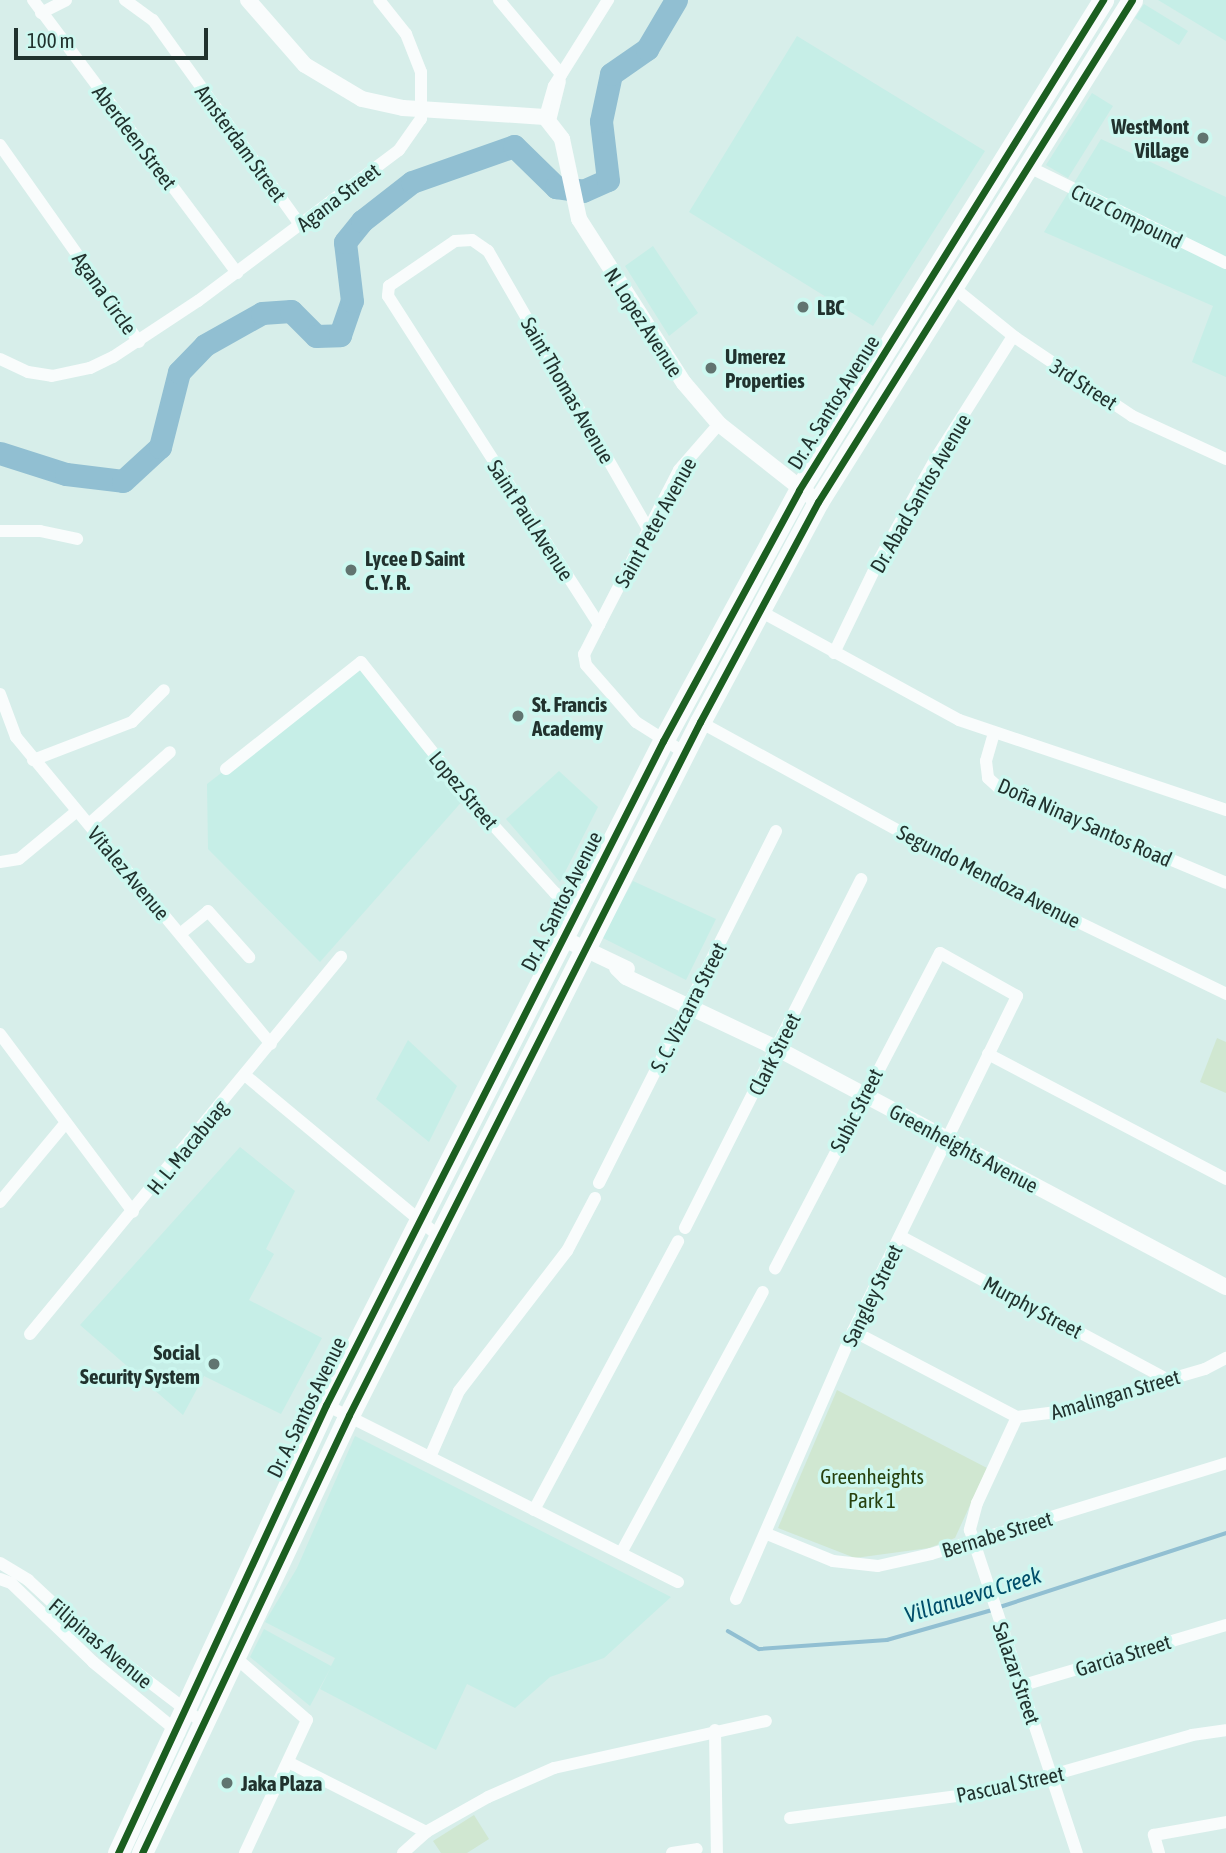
<!DOCTYPE html>
<html>
<head>
<meta charset="utf-8">
<style>
	body { margin:0 }
	#map { position:relative; width:1226px; height:1853px; overflow:hidden; background:#d7eeea; font-family:"Asap Condensed",sans-serif }
	div>[style] { position:absolute }
	[style*='--x'] { left:calc(var(--x)*1px); top:calc(var(--y)*1px); width:calc(var(--w)*1px); rotate:calc(var(--a)*1deg) }
	.built>* { inset:0; background:#c6eee7 }
	.green>* { inset:0; background:#d0e7d1 }
	.stream>* { height:3.5px; margin:-1.75px; padding:0 1.75px; transform-origin:1.75px; border-radius:1.75px; background:#91bfd2 }
	.river>* { height:23px; margin:-11.5px; padding:0 11.5px; transform-origin:11.5px; border-radius:11.5px; background:#91bfd2 }
	.minor>* { height:12px; margin:-6px; padding:0 6px; transform-origin:6px; border-radius:6px; background:#f9fcfc }
	.tertiary>* { height:16px; margin:-8px; padding:0 8px; transform-origin:8px; border-radius:8px; background:#f9fcfc }
	.primary>* { height:21px; margin:-10.5px; padding:0 10.5px; transform-origin:10.5px; border-radius:10.5px; background:#f9fcfc }
	.cycleway>* { height:7px; margin:-3.5px; padding:0 3.5px; transform-origin:3.5px; border-radius:3.5px; background:#1b5e20 }
	.dots>* { width:19px; height:19px; translate:-50% -50%; box-sizing:border-box; border:4px solid #cdf8f0; border-radius:50% }
	span { translate:-50% -50%; white-space:nowrap; text-align:center; line-height:1.15; -webkit-text-stroke:7px #cdf8f0; paint-order:stroke }
	.poi-label { font-size:21px; color:#21322e; font-weight:700 }
	.right { translate:-100% -50%; text-align:right }
	.left { translate:0 -50%; text-align:left }
	.street-label { font-size:21px; color:#21322e }
	.park-label { font-size:21px; color:#27400d }
	.water-label { font-size:23px; color:#004e6a; font-style:italic }
	.scale { position:absolute; left:14px; top:28px; width:194px; height:32px; box-sizing:border-box; border:4px solid #21322e; border-top:0; padding-left:9px; font-size:21px; line-height:24px; white-space:nowrap; color:#21322e; -webkit-text-stroke:5px #cdf8f0; paint-order:stroke }
</style>
</head>
<body>
<div id="map">
	<div class="built">
		<div style="clip-path:polygon(1158px 0,1226px 0,1226px 41px)"></div>
		<div style="clip-path:polygon(1144px 4px,1188px 31px,1179px 45px,1135px 18px)"></div>
		<div style="clip-path:polygon(797px 36px,985px 151px,873px 326px,689px 212px)"></div>
		<div style="clip-path:polygon(1092px 93px,1113px 106px,1068px 178px,1046px 165px)"></div>
		<div style="clip-path:polygon(1101px 139px,1226px 197px,1226px 377px,1192px 362px,1213px 306px,1044px 232px)"></div>
		<div style="clip-path:polygon(653px 246px,698px 313px,669px 336px,625px 266px)"></div>
		<div style="clip-path:polygon(359px 666px,465px 798px,320px 962px,208px 849px,207px 784px)"></div>
		<div style="clip-path:polygon(559px 771px,598px 807px,560px 882px,506px 819px)"></div>
		<div style="clip-path:polygon(633px 881px,716px 919px,686px 980px,601px 937px)"></div>
		<div style="clip-path:polygon(408px 1040px,457px 1086px,429px 1142px,376px 1099px)"></div>
		<div style="clip-path:polygon(240px 1147px,295px 1191px,266px 1249px,274px 1254px,249px 1300px,322px 1338px,281px 1414px,204px 1376px,183px 1415px,80px 1325px)"></div>
		<div style="clip-path:polygon(355px 1436px,671px 1597px,604px 1658px,550px 1677px,515px 1708px,467px 1684px,436px 1750px,320px 1689px,331px 1667px,310px 1706px,250px 1657px,264px 1629px,331px 1666px,335px 1658px,265px 1622px,297px 1568px)"></div>
	</div>
	<div class="green">
		<div style="clip-path:polygon(1217px 1038px,1226px 1042px,1226px 1093px,1200px 1082px)"></div>
		<div style="clip-path:polygon(837px 1390px,987px 1468px,955px 1538px,929px 1548px,855px 1558px,778px 1528px)"></div>
		<div style="clip-path:polygon(474px 1815px,489px 1839px,467px 1853px,441px 1853px,433px 1841px)"></div>
	</div>
	<div class="stream">
		<div style="--x:1000;--y:1607;--w:238;--a:-18.1"></div>
		<div style="--x:728;--y:1631;--w:36;--a:30"></div>
		<div style="--x:759;--y:1649;--w:128;--a:-4"></div>
		<div style="--x:887;--y:1640;--w:109;--a:-15.9"></div>
	</div>
	<div class="river">
		<div style="--x:0;--y:453;--w:69;--a:17.7"></div>
		<div style="--x:66;--y:474;--w:57;--a:7"></div>
		<div style="--x:123;--y:481;--w:50;--a:-42.6"></div>
		<div style="--x:160;--y:447;--w:77;--a:-75.8"></div>
		<div style="--x:179;--y:372;--w:37;--a:-46"></div>
		<div style="--x:205;--y:345;--w:65;--a:-29.3"></div>
		<div style="--x:262;--y:313;--w:29;--a:-4"></div>
		<div style="--x:291;--y:311;--w:35;--a:45"></div>
		<div style="--x:316;--y:336;--w:24;--a:-2"></div>
		<div style="--x:340;--y:335;--w:36;--a:-71"></div>
		<div style="--x:352;--y:301;--w:59;--a:-96.8"></div>
		<div style="--x:345;--y:242;--w:27;--a:-51"></div>
		<div style="--x:362;--y:221;--w:63;--a:-38"></div>
		<div style="--x:412;--y:182;--w:108;--a:-19.4"></div>
		<div style="--x:514;--y:146;--w:59;--a:44.3"></div>
		<div style="--x:556;--y:187;--w:27;--a:8"></div>
		<div style="--x:583;--y:191;--w:27;--a:-24"></div>
		<div style="--x:608;--y:180;--w:59;--a:-96.8"></div>
		<div style="--x:601;--y:121;--w:48;--a:-78"></div>
		<div style="--x:611;--y:74;--w:44;--a:-34.8"></div>
		<div style="--x:647;--y:49;--w:57;--a:-59.4"></div>
	</div>
	<div class="minor">
		<div style="--x:33;--y:0;--w:341;--a:53.2"></div>
		<div style="--x:125;--y:0;--w:34;--a:36"></div>
		<div style="--x:153;--y:20;--w:254;--a:54.3"></div>
		<div style="--x:499;--y:0;--w:97;--a:50"></div>
		<div style="--x:41;--y:13;--w:28;--a:-27"></div>
		<div style="--x:545;--y:117;--w:32;--a:-74"></div>
		<div style="--x:554;--y:86;--w:102;--a:-57.9"></div>
		<div style="--x:550;--y:121;--w:41;--a:-76"></div>
		<div style="--x:0;--y:145;--w:241;--a:54.8"></div>
		<div style="--x:1029;--y:167;--w:219;--a:26"></div>
		<div style="--x:954;--y:288;--w:80;--a:38.9"></div>
		<div style="--x:1016;--y:338;--w:140;--a:33.9"></div>
		<div style="--x:1132;--y:416;--w:103;--a:24.6"></div>
		<div style="--x:0;--y:359;--w:31;--a:25"></div>
		<div style="--x:28;--y:372;--w:24;--a:9"></div>
		<div style="--x:52;--y:376;--w:39;--a:-12"></div>
		<div style="--x:90;--y:368;--w:25;--a:-26"></div>
		<div style="--x:113;--y:357;--w:102;--a:-33.4"></div>
		<div style="--x:198;--y:301;--w:251;--a:-36.9"></div>
		<div style="--x:399;--y:150;--w:38;--a:-55"></div>
		<div style="--x:421;--y:119;--w:47;--a:-90"></div>
		<div style="--x:421;--y:72;--w:41;--a:-111.5"></div>
		<div style="--x:406;--y:34;--w:43;--a:-128.5"></div>
		<div style="--x:648;--y:529;--w:321;--a:-119.9"></div>
		<div style="--x:488;--y:251;--w:19;--a:-145"></div>
		<div style="--x:472;--y:240;--w:17;--a:177"></div>
		<div style="--x:455;--y:241;--w:80;--a:145.7"></div>
		<div style="--x:389;--y:286;--w:10;--a:96"></div>
		<div style="--x:388;--y:296;--w:391;--a:57.3"></div>
		<div style="--x:599;--y:625;--w:33;--a:117"></div>
		<div style="--x:584;--y:654;--w:11;--a:80"></div>
		<div style="--x:586;--y:665;--w:76;--a:48.7"></div>
		<div style="--x:636;--y:722;--w:58;--a:32.3"></div>
		<div style="--x:0;--y:531;--w:40;--a:0"></div>
		<div style="--x:40;--y:531;--w:38;--a:12"></div>
		<div style="--x:760;--y:611;--w:227;--a:28.7"></div>
		<div style="--x:959;--y:720;--w:282;--a:18.6"></div>
		<div style="--x:599;--y:625;--w:174;--a:-62.7"></div>
		<div style="--x:679;--y:470;--w:61;--a:-49"></div>
		<div style="--x:834;--y:653;--w:103;--a:-64.2"></div>
		<div style="--x:879;--y:560;--w:117;--a:-60.8"></div>
		<div style="--x:936;--y:458;--w:144;--a:-57.7"></div>
		<div style="--x:0;--y:694;--w:46;--a:69.6"></div>
		<div style="--x:16;--y:737;--w:399;--a:50.3"></div>
		<div style="--x:700;--y:722;--w:307;--a:28.7"></div>
		<div style="--x:969;--y:869;--w:286;--a:25.9"></div>
		<div style="--x:994;--y:733;--w:29;--a:106"></div>
		<div style="--x:986;--y:761;--w:17;--a:83"></div>
		<div style="--x:988;--y:778;--w:13;--a:42"></div>
		<div style="--x:998;--y:787;--w:247;--a:22.8"></div>
		<div style="--x:33;--y:760;--w:106;--a:-21"></div>
		<div style="--x:132;--y:722;--w:45;--a:-45"></div>
		<div style="--x:226;--y:769;--w:172;--a:-38.4"></div>
		<div style="--x:361;--y:662;--w:181;--a:51.5"></div>
		<div style="--x:474;--y:804;--w:120;--a:47.7"></div>
		<div style="--x:555;--y:893;--w:27;--a:31"></div>
		<div style="--x:89;--y:824;--w:108;--a:-41.6"></div>
		<div style="--x:0;--y:862;--w:19;--a:-9"></div>
		<div style="--x:19;--y:859;--w:75;--a:-39.6"></div>
		<div style="--x:180;--y:934;--w:36;--a:-39"></div>
		<div style="--x:208;--y:911;--w:62;--a:48.3"></div>
		<div style="--x:0;--y:1034;--w:222;--a:53.2"></div>
		<div style="--x:988;--y:1054;--w:269;--a:27.7"></div>
		<div style="--x:246;--y:1076;--w:251;--a:39.7"></div>
		<div style="--x:599;--y:1183;--w:394;--a:-63.3"></div>
		<div style="--x:0;--y:1202;--w:100;--a:-50.3"></div>
		<div style="--x:685;--y:1228;--w:391;--a:-63.2"></div>
		<div style="--x:900;--y:1236;--w:303;--a:28.2"></div>
		<div style="--x:853;--y:1331;--w:185;--a:27.7"></div>
		<div style="--x:1017;--y:1417;--w:40;--a:-7.1"></div>
		<div style="--x:1057;--y:1412;--w:154;--a:-16.2"></div>
		<div style="--x:1205;--y:1369;--w:24;--a:-28"></div>
		<div style="--x:30;--y:1334;--w:489;--a:-50.5"></div>
		<div style="--x:326;--y:1405;--w:394;--a:26.7"></div>
		<div style="--x:1017;--y:1417;--w:95;--a:114.9"></div>
		<div style="--x:977;--y:1503;--w:28;--a:105"></div>
		<div style="--x:970;--y:1530;--w:340;--a:71.7"></div>
		<div style="--x:430;--y:1457;--w:72;--a:-66.3"></div>
		<div style="--x:459;--y:1391;--w:177;--a:-52.4"></div>
		<div style="--x:567;--y:1251;--w:60;--a:-62.2"></div>
		<div style="--x:534;--y:1510;--w:305;--a:-61.8"></div>
		<div style="--x:767;--y:1534;--w:71;--a:22.2"></div>
		<div style="--x:833;--y:1561;--w:45;--a:6.3"></div>
		<div style="--x:878;--y:1566;--w:54;--a:-12.8"></div>
		<div style="--x:931;--y:1554;--w:309;--a:-17.1"></div>
		<div style="--x:621;--y:1553;--w:297;--a:-61.5"></div>
		<div style="--x:0;--y:1563;--w:33;--a:31"></div>
		<div style="--x:28;--y:1580;--w:76;--a:42.9"></div>
		<div style="--x:84;--y:1632;--w:150;--a:37.4"></div>
		<div style="--x:0;--y:1579;--w:12;--a:20"></div>
		<div style="--x:11;--y:1583;--w:114;--a:43.9"></div>
		<div style="--x:93;--y:1662;--w:112;--a:39.5"></div>
		<div style="--x:736;--y:1599;--w:292;--a:-66.4"></div>
		<div style="--x:853;--y:1331;--w:373;--a:-63.9"></div>
		<div style="--x:1017;--y:996;--w:88;--a:-150.8"></div>
		<div style="--x:940;--y:953;--w:356;--a:117.6"></div>
		<div style="--x:236;--y:1658;--w:94;--a:41.1"></div>
		<div style="--x:307;--y:1720;--w:147;--a:115"></div>
		<div style="--x:1020;--y:1686;--w:215;--a:-16.5"></div>
		<div style="--x:715;--y:1730;--w:123;--a:89.1"></div>
		<div style="--x:290;--y:1763;--w:153;--a:26.9"></div>
		<div style="--x:790;--y:1818;--w:208;--a:-7.5"></div>
		<div style="--x:996;--y:1791;--w:204;--a:-15.9"></div>
		<div style="--x:1192;--y:1735;--w:34;--a:-8"></div>
		<div style="--x:403;--y:1853;--w:31;--a:-42"></div>
		<div style="--x:426;--y:1832;--w:71;--a:-29.4"></div>
		<div style="--x:488;--y:1797;--w:72;--a:-23.7"></div>
		<div style="--x:554;--y:1768;--w:217;--a:-12.5"></div>
		<div style="--x:672;--y:1853;--w:25;--a:-9"></div>
		<div style="--x:1159;--y:1853;--w:19;--a:-106"></div>
		<div style="--x:1154;--y:1835;--w:73;--a:-10.2"></div>
	</div>
	<div class="tertiary">
		<div style="--x:248;--y:0;--w:86;--a:48.8"></div>
		<div style="--x:305;--y:65;--w:66;--a:30.8"></div>
		<div style="--x:362;--y:99;--w:42;--a:12.4"></div>
		<div style="--x:403;--y:108;--w:142;--a:3.6"></div>
		<div style="--x:545;--y:117;--w:28;--a:52"></div>
		<div style="--x:562;--y:139;--w:82;--a:78"></div>
		<div style="--x:579;--y:219;--w:195;--a:57.4"></div>
		<div style="--x:684;--y:383;--w:54;--a:49.5"></div>
		<div style="--x:719;--y:424;--w:126;--a:38.2"></div>
		<div style="--x:562;--y:938;--w:72;--a:25.5"></div>
		<div style="--x:617;--y:968;--w:13;--a:45"></div>
		<div style="--x:626;--y:977;--w:168;--a:25.3"></div>
		<div style="--x:778;--y:1049;--w:507;--a:27.98"></div>
	</div>
	<div class="primary">
		<div style="--x:118;--y:1853;--w:494;--a:-65.1"></div>
		<div style="--x:326;--y:1405;--w:745;--a:-63.09"></div>
		<div style="--x:663;--y:741;--w:285;--a:-61.5"></div>
		<div style="--x:799;--y:490;--w:577;--a:-58.18"></div>
		<div style="--x:142;--y:1853;--w:484;--a:-64.7"></div>
		<div style="--x:349;--y:1415;--w:777;--a:-63.14"></div>
		<div style="--x:700;--y:722;--w:250;--a:-61.8"></div>
		<div style="--x:818;--y:502;--w:592;--a:-57.97"></div>
	</div>
	<div class="cycleway">
		<div style="--x:118;--y:1853;--w:494;--a:-65.1"></div>
		<div style="--x:326;--y:1405;--w:745;--a:-63.09"></div>
		<div style="--x:663;--y:741;--w:285;--a:-61.5"></div>
		<div style="--x:799;--y:490;--w:577;--a:-58.18"></div>
		<div style="--x:142;--y:1853;--w:484;--a:-64.7"></div>
		<div style="--x:349;--y:1415;--w:777;--a:-63.14"></div>
		<div style="--x:700;--y:722;--w:250;--a:-61.8"></div>
		<div style="--x:818;--y:502;--w:592;--a:-57.97"></div>
	</div>
	<div class="dots">
		<div style="left:1203px;top:138px;background:#617470"></div>
		<div style="left:803px;top:307px;background:#617470"></div>
		<div style="left:711px;top:368px;background:#617470"></div>
		<div style="left:351px;top:570px;background:#617470"></div>
		<div style="left:518px;top:716px;background:#617470"></div>
		<div style="left:214px;top:1364px;background:#617470"></div>
		<div style="left:227px;top:1783px;background:#617470"></div>
	</div>
	<div class="poi-label">
		<span class="right" style="left:1189px;top:138px">WestMont<br>Village</span>
		<span class="left" style="left:817px;top:307px">LBC</span>
		<span class="left" style="left:725px;top:368px">Umerez<br>Properties</span>
		<span class="left" style="left:365px;top:570px">Lycee D Saint<br>C. Y. R.</span>
		<span class="left" style="left:532px;top:716px">St. Francis<br>Academy</span>
		<span class="right" style="left:200px;top:1364px">Social<br>Security System</span>
		<span class="left" style="left:241px;top:1783px">Jaka Plaza</span>
	</div>
	<div class="street-label">
		<span style="left:135px;top:137px;rotate:53deg">Aberdeen Street</span>
		<span style="left:241px;top:143px;rotate:54deg">Amsterdam Street</span>
		<span style="left:338px;top:197px;rotate:-37deg">Agana Street</span>
		<span style="left:1127px;top:216px;rotate:26deg">Cruz Compound</span>
		<span style="left:105px;top:293px;rotate:55deg">Agana Circle</span>
		<span style="left:644px;top:322px;rotate:57deg">N. Lopez Avenue</span>
		<span style="left:1084px;top:384px;rotate:33deg">3rd Street</span>
		<span style="left:568px;top:390px;rotate:60deg">Saint Thomas Avenue</span>
		<span style="left:833px;top:402px;rotate:-58deg">Dr. A. Santos Avenue</span>
		<span style="left:920px;top:493px;rotate:-60deg">Dr. Abad Santos Avenue</span>
		<span style="left:531px;top:520px;rotate:57deg">Saint Paul Avenue</span>
		<span style="left:655px;top:522px;rotate:-61deg">Saint Peter Avenue</span>
		<span style="left:464px;top:790px;rotate:50deg">Lopez Street</span>
		<span style="left:1085px;top:822px;rotate:24deg">Doña Ninay Santos Road</span>
		<span style="left:129px;top:873px;rotate:50deg">Vitalez Avenue</span>
		<span style="left:989px;top:876px;rotate:27deg">Segundo Mendoza Avenue</span>
		<span style="left:561px;top:901px;rotate:-63deg">Dr. A. Santos Avenue</span>
		<span style="left:688px;top:1007px;rotate:-63deg">S. C. Vizcarra Street</span>
		<span style="left:774px;top:1054px;rotate:-63deg">Clark Street</span>
		<span style="left:856px;top:1110px;rotate:-63deg">Subic Street</span>
		<span style="left:187px;top:1147px;rotate:-51deg">H. L. Macabuag</span>
		<span style="left:964px;top:1148px;rotate:28deg">Greenheights Avenue</span>
		<span style="left:872px;top:1295px;rotate:-64deg">Sangley Street</span>
		<span style="left:1033px;top:1307px;rotate:28deg">Murphy Street</span>
		<span style="left:1115px;top:1394px;rotate:-16deg">Amalingan Street</span>
		<span style="left:306px;top:1407px;rotate:-64deg">Dr. A. Santos Avenue</span>
		<span style="left:997px;top:1534px;rotate:-17deg">Bernabe Street</span>
		<span style="left:101px;top:1643px;rotate:40deg">Filipinas Avenue</span>
		<span style="left:1123px;top:1655px;rotate:-17deg">Garcia Street</span>
		<span style="left:1017px;top:1673px;rotate:71deg">Salazar Street</span>
		<span style="left:1010px;top:1784px;rotate:-12deg">Pascual Street</span>
	</div>
	<div class="park-label">
		<span style="left:872px;top:1488px">Greenheights<br>Park 1</span>
	</div>
	<div class="water-label">
		<span style="left:973px;top:1595px;rotate:-17deg">Villanueva Creek</span>
	</div>
	<div class="scale">100 m</div>
</div>
</body>
</html>
